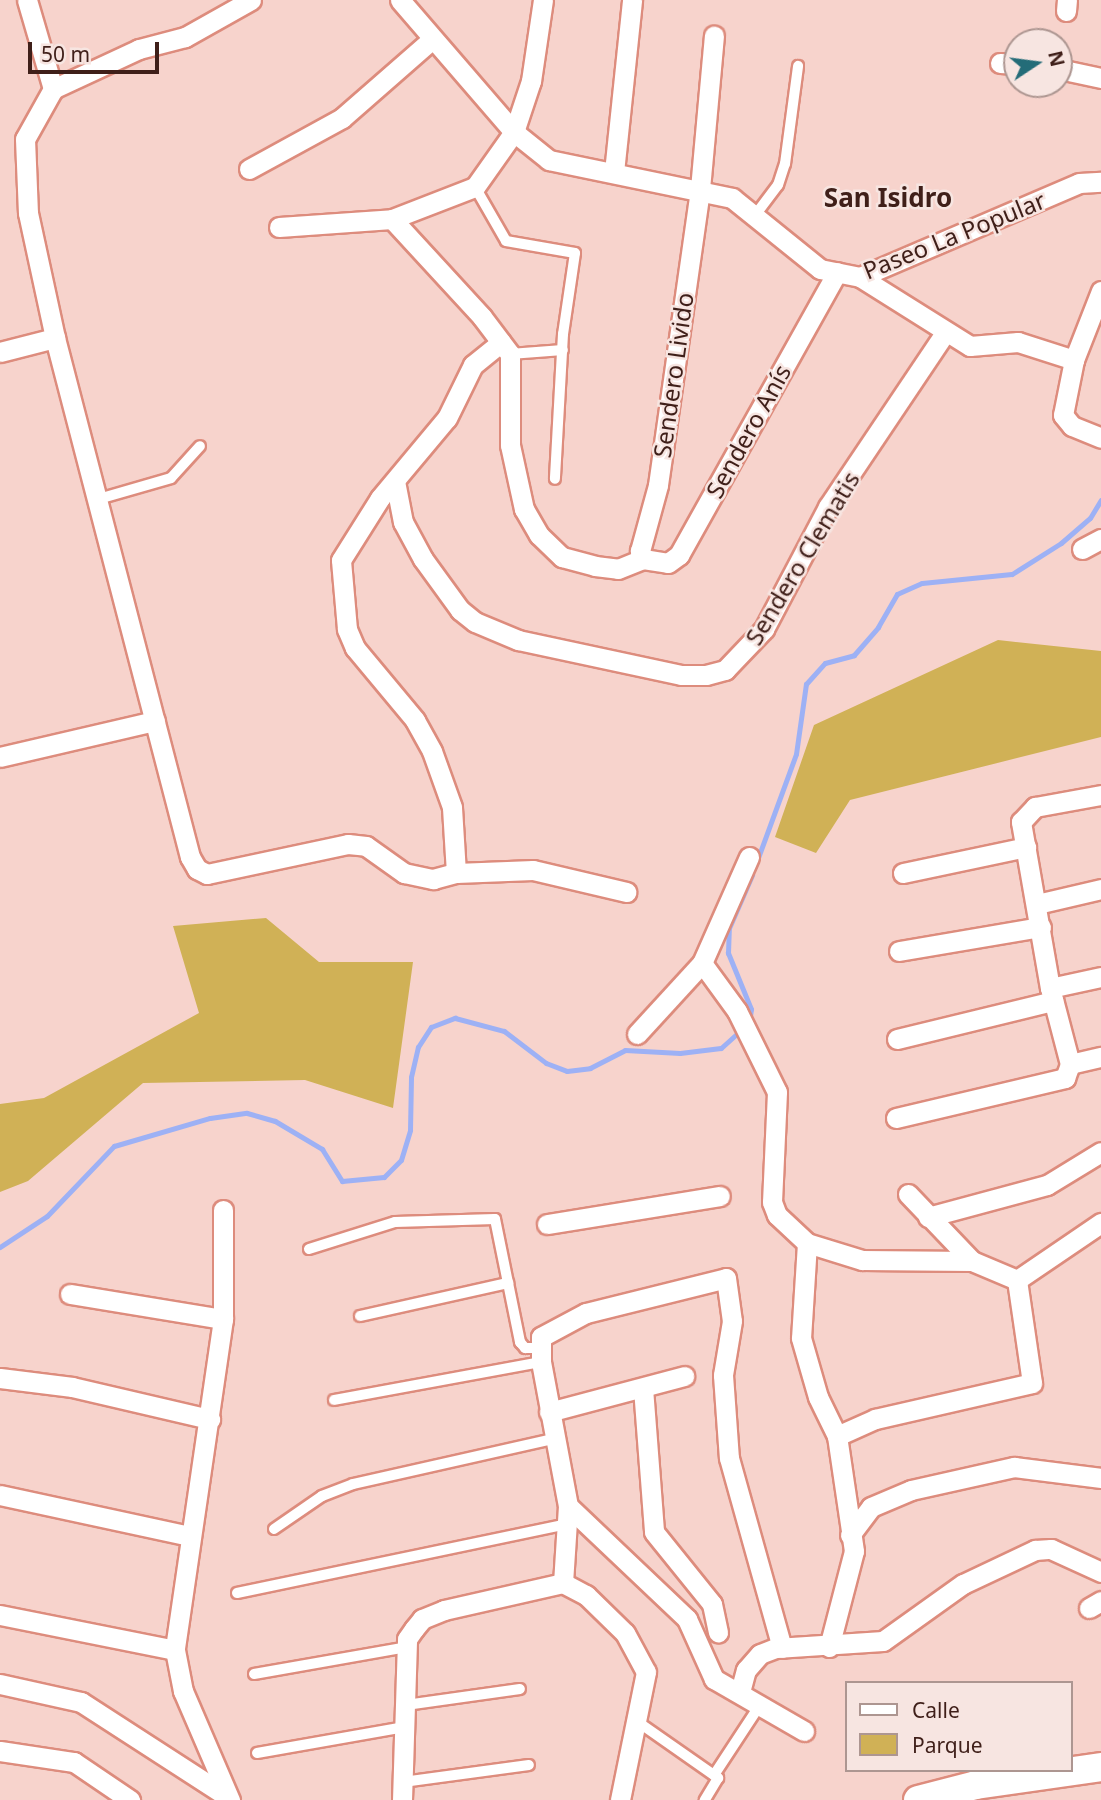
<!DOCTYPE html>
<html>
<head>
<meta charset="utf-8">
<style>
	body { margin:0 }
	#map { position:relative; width:1101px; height:1800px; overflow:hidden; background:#f7d3cc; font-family:"Noto Sans",sans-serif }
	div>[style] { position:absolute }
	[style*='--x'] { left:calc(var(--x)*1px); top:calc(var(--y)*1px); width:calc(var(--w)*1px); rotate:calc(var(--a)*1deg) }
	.green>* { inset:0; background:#d0b156 }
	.stream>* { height:5px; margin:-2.5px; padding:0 2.5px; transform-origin:2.5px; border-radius:2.5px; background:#9db1f5 }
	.roads { filter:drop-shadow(2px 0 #dd8c7d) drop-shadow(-2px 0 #dd8c7d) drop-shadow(0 2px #dd8c7d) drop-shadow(0 -2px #dd8c7d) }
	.lane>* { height:10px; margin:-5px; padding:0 5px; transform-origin:5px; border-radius:5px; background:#fff }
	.street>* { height:19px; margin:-9.5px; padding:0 9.5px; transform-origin:9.5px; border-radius:9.5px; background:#fff }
	.secondary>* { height:28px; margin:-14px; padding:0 14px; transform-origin:14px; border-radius:14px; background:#fff }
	span { translate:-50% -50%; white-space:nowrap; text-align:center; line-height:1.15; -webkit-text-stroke:5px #f7e5e1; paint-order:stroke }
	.street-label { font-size:24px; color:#3f1f19 }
	.neighbourhood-label { font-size:26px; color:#3f1f19; font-weight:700 }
	.legend { position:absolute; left:845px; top:1681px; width:228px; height:91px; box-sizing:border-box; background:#f7e5e1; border:2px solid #ad9691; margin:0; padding:9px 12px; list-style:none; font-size:21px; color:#3f1f19 }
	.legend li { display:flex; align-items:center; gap:14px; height:35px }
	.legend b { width:35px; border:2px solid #ad9691 }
	.north { position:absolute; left:1003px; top:28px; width:70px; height:70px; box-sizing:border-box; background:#f7e5e1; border:2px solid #ad9691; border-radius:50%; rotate:77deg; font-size:19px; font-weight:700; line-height:28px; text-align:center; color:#3f1f19 }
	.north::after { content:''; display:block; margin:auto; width:24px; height:32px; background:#246c78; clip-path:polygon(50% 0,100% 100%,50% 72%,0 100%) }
	.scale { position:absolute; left:28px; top:42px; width:131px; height:32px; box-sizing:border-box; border:4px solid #3f1f19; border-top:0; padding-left:9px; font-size:21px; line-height:24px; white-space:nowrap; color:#3f1f19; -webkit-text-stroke:5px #f7e5e1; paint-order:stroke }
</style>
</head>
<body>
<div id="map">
	<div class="green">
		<div style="clip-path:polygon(998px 640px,1101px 651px,1101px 737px,850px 800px,816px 853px,775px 837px,814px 725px)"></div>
		<div style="clip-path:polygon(266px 918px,319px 962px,413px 962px,393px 1108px,305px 1080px,143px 1083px,28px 1181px,0 1192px,0 1104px,44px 1098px,199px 1013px,173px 926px)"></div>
	</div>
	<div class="stream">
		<div style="--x:755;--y:866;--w:119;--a:-69.9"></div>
		<div style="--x:796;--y:754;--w:71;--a:-81.9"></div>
		<div style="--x:806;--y:684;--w:28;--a:-48"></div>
		<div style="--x:825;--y:663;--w:30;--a:-15"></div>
		<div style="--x:854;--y:655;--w:37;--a:-49"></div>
		<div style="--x:878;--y:627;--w:38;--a:-60"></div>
		<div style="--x:897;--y:594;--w:27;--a:-24"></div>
		<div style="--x:922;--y:583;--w:90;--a:-5.7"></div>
		<div style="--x:1012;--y:574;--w:58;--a:-32.3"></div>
		<div style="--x:1061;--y:543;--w:38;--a:-41"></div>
		<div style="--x:1090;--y:518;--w:21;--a:-59"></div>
		<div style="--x:749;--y:1022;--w:13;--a:-81"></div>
		<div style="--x:751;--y:1009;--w:61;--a:-112.3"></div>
		<div style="--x:728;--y:953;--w:25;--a:-88"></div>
		<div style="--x:729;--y:928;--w:58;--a:-66.5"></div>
		<div style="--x:0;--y:1247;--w:56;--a:-33.4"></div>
		<div style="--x:47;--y:1216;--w:97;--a:-46.3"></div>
		<div style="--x:114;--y:1146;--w:100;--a:-16.3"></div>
		<div style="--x:210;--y:1118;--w:37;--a:-8"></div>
		<div style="--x:247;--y:1113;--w:29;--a:16"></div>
		<div style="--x:275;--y:1121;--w:55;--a:30.8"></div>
		<div style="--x:322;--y:1149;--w:38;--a:58"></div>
		<div style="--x:342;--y:1181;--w:42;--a:-5.4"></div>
		<div style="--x:384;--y:1177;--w:24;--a:-45"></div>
		<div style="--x:401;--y:1160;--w:31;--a:-73"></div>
		<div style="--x:410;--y:1130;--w:53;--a:-88.9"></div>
		<div style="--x:411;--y:1077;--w:31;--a:-77"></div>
		<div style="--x:418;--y:1047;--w:24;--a:-57"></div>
		<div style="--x:431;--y:1027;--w:26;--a:-21"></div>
		<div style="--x:455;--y:1018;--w:51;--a:14.9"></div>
		<div style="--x:504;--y:1031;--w:53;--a:37.3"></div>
		<div style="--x:546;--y:1063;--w:22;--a:21"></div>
		<div style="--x:567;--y:1071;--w:23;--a:-7"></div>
		<div style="--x:590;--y:1068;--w:39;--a:-27"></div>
		<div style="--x:625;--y:1050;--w:55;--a:3.1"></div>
		<div style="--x:680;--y:1053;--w:41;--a:-7"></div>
		<div style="--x:721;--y:1048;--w:28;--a:-42"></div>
	</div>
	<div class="roads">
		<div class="lane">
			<div style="--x:475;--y:187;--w:62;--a:60.1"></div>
			<div style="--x:506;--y:241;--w:70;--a:9.9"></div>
			<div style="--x:575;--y:253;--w:82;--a:98.4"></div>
			<div style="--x:563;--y:334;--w:145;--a:93.2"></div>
			<div style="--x:756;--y:214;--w:36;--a:-53"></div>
			<div style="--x:778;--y:185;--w:22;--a:-72"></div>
			<div style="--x:785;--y:164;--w:99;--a:-82.4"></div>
			<div style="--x:510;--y:354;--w:53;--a:-4.3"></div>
			<div style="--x:95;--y:500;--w:79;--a:-16.1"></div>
			<div style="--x:171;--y:478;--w:43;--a:-47.8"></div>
			<div style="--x:309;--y:1249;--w:90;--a:-17.4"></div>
			<div style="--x:395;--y:1222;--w:100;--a:-1.7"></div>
			<div style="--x:495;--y:1219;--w:126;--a:78.5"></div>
			<div style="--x:520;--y:1342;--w:8;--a:50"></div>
			<div style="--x:525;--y:1348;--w:14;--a:0"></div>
			<div style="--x:360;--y:1316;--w:152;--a:-12.6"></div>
			<div style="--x:334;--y:1400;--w:210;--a:-10.4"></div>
			<div style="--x:274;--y:1529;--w:58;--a:-34.5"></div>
			<div style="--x:322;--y:1496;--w:33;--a:-21"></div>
			<div style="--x:353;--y:1484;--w:205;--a:-12.7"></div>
			<div style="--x:237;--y:1593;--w:337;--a:-11.8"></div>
			<div style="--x:254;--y:1674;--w:155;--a:-10"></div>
			<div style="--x:406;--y:1705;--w:115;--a:-8"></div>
			<div style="--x:638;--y:1722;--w:98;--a:35"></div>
			<div style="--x:718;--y:1778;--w:26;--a:121"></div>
			<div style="--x:257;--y:1753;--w:150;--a:-10"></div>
			<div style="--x:714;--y:1775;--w:84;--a:-56.7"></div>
			<div style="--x:403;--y:1782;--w:127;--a:-7.7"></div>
		</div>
		<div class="street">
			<div style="--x:27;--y:0;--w:93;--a:73.7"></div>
			<div style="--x:251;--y:0;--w:76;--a:150.7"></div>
			<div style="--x:185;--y:37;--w:48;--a:165.4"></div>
			<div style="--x:139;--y:49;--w:95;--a:155.1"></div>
			<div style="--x:53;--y:89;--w:57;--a:119.2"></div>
			<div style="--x:25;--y:139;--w:74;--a:87.7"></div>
			<div style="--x:28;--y:213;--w:128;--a:77.8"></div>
			<div style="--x:55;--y:338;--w:536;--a:75.42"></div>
			<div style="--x:190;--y:857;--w:14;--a:60"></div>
			<div style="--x:197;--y:869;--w:11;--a:27"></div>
			<div style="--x:207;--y:874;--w:144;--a:-12"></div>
			<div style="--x:348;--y:844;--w:18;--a:6"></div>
			<div style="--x:366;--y:846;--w:47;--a:35.4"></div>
			<div style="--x:404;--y:873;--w:30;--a:12"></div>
			<div style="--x:433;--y:879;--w:24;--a:-15"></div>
			<div style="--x:456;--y:873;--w:77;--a:-2.2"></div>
			<div style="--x:533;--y:870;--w:96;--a:13.3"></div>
			<div style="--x:400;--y:0;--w:174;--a:49.2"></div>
			<div style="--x:514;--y:132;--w:45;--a:38.7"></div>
			<div style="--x:549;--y:160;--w:187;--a:11.7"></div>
			<div style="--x:732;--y:198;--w:113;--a:38.9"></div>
			<div style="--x:820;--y:269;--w:41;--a:11.3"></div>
			<div style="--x:860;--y:277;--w:238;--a:-23.2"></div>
			<div style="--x:1079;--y:183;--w:22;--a:-3"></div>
			<div style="--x:1066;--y:11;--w:11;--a:-85"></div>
			<div style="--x:1000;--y:63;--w:17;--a:3"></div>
			<div style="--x:1059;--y:69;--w:43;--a:12.1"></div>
			<div style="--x:249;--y:169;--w:106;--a:-28.7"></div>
			<div style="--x:342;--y:118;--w:118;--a:-41.2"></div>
			<div style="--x:614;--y:172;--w:173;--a:-84"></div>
			<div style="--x:392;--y:219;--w:133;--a:47.4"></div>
			<div style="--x:482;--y:317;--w:46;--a:52.9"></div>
			<div style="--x:510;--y:354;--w:91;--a:90"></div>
			<div style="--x:510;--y:445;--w:66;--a:77.7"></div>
			<div style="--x:524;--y:509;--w:30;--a:60"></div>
			<div style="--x:539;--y:535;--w:32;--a:44"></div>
			<div style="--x:562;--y:557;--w:34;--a:15"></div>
			<div style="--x:595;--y:566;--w:23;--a:7"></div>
			<div style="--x:618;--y:569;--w:27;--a:-22"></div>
			<div style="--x:279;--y:227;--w:113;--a:-4"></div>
			<div style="--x:392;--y:219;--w:89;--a:-21.1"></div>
			<div style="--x:475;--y:187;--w:67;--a:-54.7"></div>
			<div style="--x:514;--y:132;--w:54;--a:-71.6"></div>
			<div style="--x:531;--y:81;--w:82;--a:-81.6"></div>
			<div style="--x:860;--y:277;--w:130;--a:32.1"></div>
			<div style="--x:970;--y:346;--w:48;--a:-4.8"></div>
			<div style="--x:1018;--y:342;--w:59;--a:17.8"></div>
			<div style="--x:1101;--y:291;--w:74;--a:111.4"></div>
			<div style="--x:1074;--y:360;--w:56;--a:101.3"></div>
			<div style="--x:1063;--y:415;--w:14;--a:51"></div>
			<div style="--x:1072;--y:426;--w:31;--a:22"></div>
			<div style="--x:0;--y:352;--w:57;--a:-14.3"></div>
			<div style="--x:395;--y:481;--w:42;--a:79"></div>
			<div style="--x:403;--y:522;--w:42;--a:61.6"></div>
			<div style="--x:423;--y:559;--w:63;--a:54"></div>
			<div style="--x:460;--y:610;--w:19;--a:39"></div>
			<div style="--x:475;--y:622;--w:47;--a:22.7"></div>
			<div style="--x:518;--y:640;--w:167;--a:12.1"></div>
			<div style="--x:681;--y:675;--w:25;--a:0"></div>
			<div style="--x:706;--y:675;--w:20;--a:-15"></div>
			<div style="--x:725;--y:670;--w:57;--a:-46.4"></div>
			<div style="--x:764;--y:629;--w:138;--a:-62.3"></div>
			<div style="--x:828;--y:507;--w:210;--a:-56.1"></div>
			<div style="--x:1082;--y:549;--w:21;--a:-28"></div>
			<div style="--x:643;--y:559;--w:9;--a:-111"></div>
			<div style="--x:640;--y:551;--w:68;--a:-74.7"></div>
			<div style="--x:658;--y:485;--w:299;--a:-81.9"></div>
			<div style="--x:700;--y:189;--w:154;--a:-84.8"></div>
			<div style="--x:643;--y:559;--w:25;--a:9"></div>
			<div style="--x:668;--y:563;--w:14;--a:-36"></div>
			<div style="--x:679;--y:555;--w:324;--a:-60.8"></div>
			<div style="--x:0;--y:757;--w:159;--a:-13.1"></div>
			<div style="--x:749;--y:857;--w:116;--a:113.9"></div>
			<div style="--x:702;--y:963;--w:59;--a:53.9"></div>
			<div style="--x:737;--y:1011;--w:90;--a:63.7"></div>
			<div style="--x:777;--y:1092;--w:110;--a:92.6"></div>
			<div style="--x:772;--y:1202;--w:14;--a:69"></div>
			<div style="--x:777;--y:1215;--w:41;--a:43"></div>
			<div style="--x:807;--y:1243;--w:58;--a:17.2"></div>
			<div style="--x:862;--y:1260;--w:110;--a:0.5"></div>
			<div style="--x:972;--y:1261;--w:49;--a:22.9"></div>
			<div style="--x:456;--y:873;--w:66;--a:-93.5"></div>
			<div style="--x:452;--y:807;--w:59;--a:-109.7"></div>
			<div style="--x:432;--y:751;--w:35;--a:-119"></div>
			<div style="--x:415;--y:720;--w:94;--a:-129.8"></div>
			<div style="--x:355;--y:648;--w:21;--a:-113"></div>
			<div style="--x:347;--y:629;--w:69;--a:-95"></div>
			<div style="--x:341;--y:560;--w:73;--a:-57.8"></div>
			<div style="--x:380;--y:498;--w:104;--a:-50.1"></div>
			<div style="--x:447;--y:418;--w:59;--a:-63.9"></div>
			<div style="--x:473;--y:365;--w:36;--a:-39"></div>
			<div style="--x:903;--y:873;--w:126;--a:-11.9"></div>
			<div style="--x:1037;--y:904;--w:66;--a:-13.2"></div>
			<div style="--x:899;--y:951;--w:144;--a:-9.6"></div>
			<div style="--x:1050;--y:988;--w:52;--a:-12.2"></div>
			<div style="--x:637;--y:1034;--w:96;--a:-47.5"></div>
			<div style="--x:897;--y:1039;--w:161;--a:-13.7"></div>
			<div style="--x:1070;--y:1064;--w:32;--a:-13"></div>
			<div style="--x:896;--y:1118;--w:174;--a:-13.3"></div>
			<div style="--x:1065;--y:1078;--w:15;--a:-70"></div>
			<div style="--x:1070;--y:1064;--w:79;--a:-104.7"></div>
			<div style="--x:1050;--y:988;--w:169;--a:-99.9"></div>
			<div style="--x:1021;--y:822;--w:21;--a:-47"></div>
			<div style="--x:1035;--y:807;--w:67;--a:-10.3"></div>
			<div style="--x:908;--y:1194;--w:93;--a:46.3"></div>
			<div style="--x:223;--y:1210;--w:109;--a:90"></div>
			<div style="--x:223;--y:1319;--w:334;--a:98.3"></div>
			<div style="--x:175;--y:1650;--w:42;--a:79"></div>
			<div style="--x:183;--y:1691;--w:119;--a:66.7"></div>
			<div style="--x:928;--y:1217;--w:123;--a:-15.1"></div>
			<div style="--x:1047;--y:1185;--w:63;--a:-31.4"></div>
			<div style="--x:547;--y:1224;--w:175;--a:-9.2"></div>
			<div style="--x:807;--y:1243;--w:95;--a:93.6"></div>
			<div style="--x:801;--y:1338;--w:61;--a:73.9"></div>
			<div style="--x:818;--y:1397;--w:43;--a:64"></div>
			<div style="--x:1017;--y:1280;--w:102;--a:-34.2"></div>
			<div style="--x:70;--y:1294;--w:155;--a:9.3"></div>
			<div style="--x:0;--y:1378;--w:73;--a:7.1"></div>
			<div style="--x:72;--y:1387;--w:142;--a:13.1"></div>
			<div style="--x:643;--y:1388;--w:144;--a:85.6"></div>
			<div style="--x:654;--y:1532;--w:92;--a:51.1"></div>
			<div style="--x:712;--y:1604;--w:29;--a:78"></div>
			<div style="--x:549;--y:1412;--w:140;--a:-14.9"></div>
			<div style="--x:0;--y:1495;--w:194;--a:12.2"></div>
			<div style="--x:568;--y:1506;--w:164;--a:43.5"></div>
			<div style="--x:687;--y:1619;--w:66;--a:65.8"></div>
			<div style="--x:714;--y:1679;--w:104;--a:30"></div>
			<div style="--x:850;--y:1535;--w:35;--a:-53"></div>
			<div style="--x:871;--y:1507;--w:43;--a:-23"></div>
			<div style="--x:911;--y:1490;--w:106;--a:-12.6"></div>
			<div style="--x:1014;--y:1467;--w:88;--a:7.2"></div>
			<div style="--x:563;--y:1583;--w:77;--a:-86.3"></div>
			<div style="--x:568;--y:1506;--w:147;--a:-100.6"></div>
			<div style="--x:541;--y:1362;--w:25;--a:-90"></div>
			<div style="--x:541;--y:1337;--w:51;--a:-28.1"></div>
			<div style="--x:586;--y:1313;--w:144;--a:-14"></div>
			<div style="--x:726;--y:1278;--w:43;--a:82.1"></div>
			<div style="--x:732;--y:1321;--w:55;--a:99.5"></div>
			<div style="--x:723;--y:1375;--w:83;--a:85.9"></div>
			<div style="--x:729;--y:1458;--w:197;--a:74.4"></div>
			<div style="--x:1089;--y:1608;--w:14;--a:-30"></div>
			<div style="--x:0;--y:1615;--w:178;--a:11.3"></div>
			<div style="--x:829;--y:1647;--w:99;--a:-75.4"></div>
			<div style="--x:854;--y:1551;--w:116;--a:-98.4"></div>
			<div style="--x:837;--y:1436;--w:42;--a:-24.1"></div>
			<div style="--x:875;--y:1419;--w:161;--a:-12.9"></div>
			<div style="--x:1032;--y:1383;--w:104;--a:-98.3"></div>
			<div style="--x:0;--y:1684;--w:83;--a:12.5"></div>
			<div style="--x:81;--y:1702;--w:175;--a:32.9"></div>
			<div style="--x:740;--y:1692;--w:23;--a:-75"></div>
			<div style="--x:746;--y:1670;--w:21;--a:-49"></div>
			<div style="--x:760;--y:1654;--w:17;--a:-21"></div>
			<div style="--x:776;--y:1648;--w:107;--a:-3.7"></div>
			<div style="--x:883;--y:1641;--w:98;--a:-35.5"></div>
			<div style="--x:963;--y:1584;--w:80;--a:-25.3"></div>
			<div style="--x:1035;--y:1550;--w:16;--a:-4"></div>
			<div style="--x:1051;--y:1549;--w:55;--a:24.7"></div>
			<div style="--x:0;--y:1751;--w:75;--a:8.5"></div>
			<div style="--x:74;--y:1762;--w:68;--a:34.2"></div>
			<div style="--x:402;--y:1800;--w:161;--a:-88.2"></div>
			<div style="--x:407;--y:1639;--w:12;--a:-55"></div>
			<div style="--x:414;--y:1629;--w:13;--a:-51"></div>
			<div style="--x:422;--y:1619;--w:24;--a:-22"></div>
			<div style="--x:444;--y:1610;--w:122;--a:-12.8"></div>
			<div style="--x:563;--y:1583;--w:26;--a:28"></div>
			<div style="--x:586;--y:1595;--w:54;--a:44.3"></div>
			<div style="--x:625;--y:1633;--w:44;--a:61.7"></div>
			<div style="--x:646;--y:1672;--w:131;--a:101.5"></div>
		</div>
		<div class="secondary">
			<div style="--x:918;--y:1800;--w:60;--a:-14.5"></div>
			<div style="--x:976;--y:1785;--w:126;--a:-8.2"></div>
		</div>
	</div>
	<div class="street-label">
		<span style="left:954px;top:235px;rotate:-22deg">Paseo La Popular</span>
		<span style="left:673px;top:375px;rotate:-82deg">Sendero Livido</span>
		<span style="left:748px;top:431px;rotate:-61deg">Sendero Anís</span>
		<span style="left:802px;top:558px;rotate:-59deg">Sendero Clematis</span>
	</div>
	<div class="neighbourhood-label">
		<span style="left:888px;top:198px">San Isidro</span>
	</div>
	<ul class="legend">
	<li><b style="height:9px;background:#fff"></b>Calle</li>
	<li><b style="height:19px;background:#d0b156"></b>Parque</li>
	</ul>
	<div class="north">N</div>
	<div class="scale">50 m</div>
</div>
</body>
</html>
